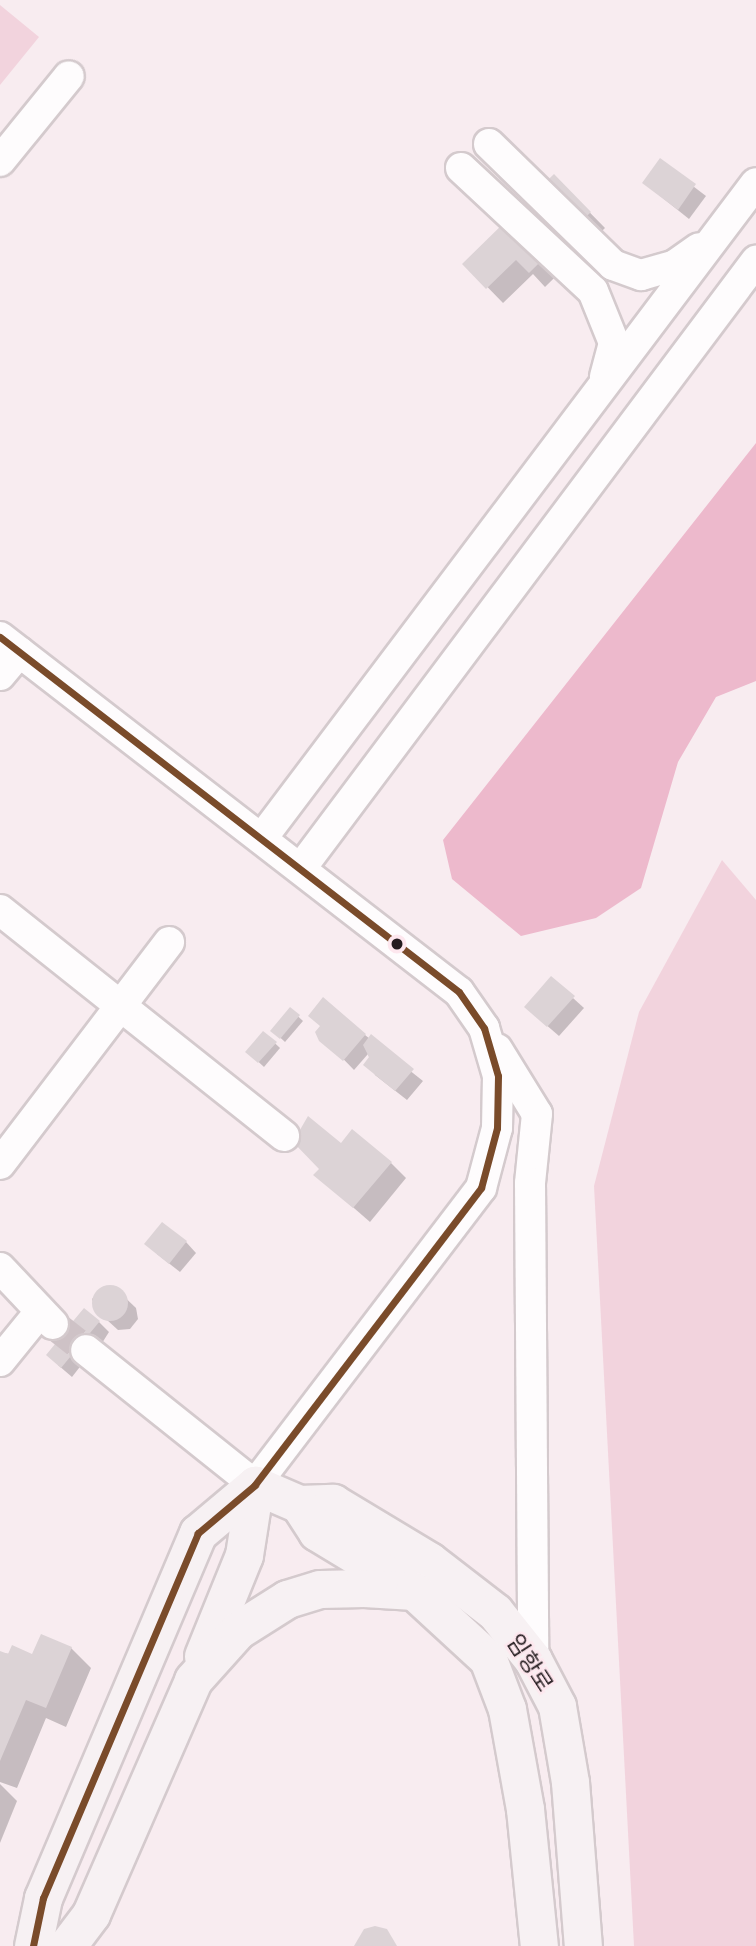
<!DOCTYPE html>
<html>
<head>
<meta charset="utf-8">
<style>
	body { margin:0 }
	#map { position:relative; width:756px; height:1946px; overflow:hidden; background:#f8ecf0; font-family:"Space Grotesk","Noto Sans KR",sans-serif }
	div>[style] { position:absolute }
	[style*='--x'] { left:calc(var(--x)*1px); top:calc(var(--y)*1px); width:calc(var(--w)*1px); rotate:calc(var(--a)*1deg) }
	.green>* { inset:0; background:#f2d3dd }
	.water>* { inset:0; background:#edb9cc }
	.shadow>* { inset:0; background:#0003 }
	.building>* { inset:0; background:#dcd3d6 }
	.round { border-radius:50% }
	.minor-tunnel>* { height:30px; margin-top:-15px; transform-origin:0; background:repeating-linear-gradient(90deg,#cec2c6 0 30px,transparent 0 45px) }
	.roads { filter:drop-shadow(2px 0 #d4cacd) drop-shadow(-2px 0 #d4cacd) drop-shadow(0 2px #d4cacd) drop-shadow(0 -2px #d4cacd) }
	.minor>* { height:30px; margin:-15px; padding:0 15px; transform-origin:15px; border-radius:15px; background:#fefcfd }
	.major>* { height:37px; margin:-18.5px; padding:0 18.5px; transform-origin:18.5px; border-radius:18.5px; background:#f7f1f3 }
	.bus-1>* { height:7px; margin:-3.5px; padding:0 3.5px; transform-origin:3.5px; border-radius:3.5px; background:#7a4b2a }
	.dots>* { width:19px; height:19px; translate:-50% -50%; box-sizing:border-box; border:4px solid #fde7ee; border-radius:50% }
	span { translate:-50% -50%; white-space:nowrap; text-align:center; line-height:1.15; -webkit-text-stroke:5px #fde7ee; paint-order:stroke }
	.street-label { font-size:23px; color:#241c1f }
</style>
</head>
<body>
<div id="map">
	<div class="green">
		<div style="clip-path:polygon(0 5px,39px 37px,0 85px)"></div>
		<div style="clip-path:polygon(722px 860px,756px 900px,756px 1946px,634px 1946px,594px 1186px,639px 1012px)"></div>
	</div>
	<div class="water">
		<div style="clip-path:polygon(756px 443px,756px 681px,716px 697px,678px 762px,641px 888px,596px 918px,521px 936px,452px 879px,443px 840px)"></div>
	</div>
	<div class="shadow">
		<div style="clip-path:polygon(660px 161px,706px 196px,689px 219px,644px 183px)"></div>
		<div style="clip-path:polygon(554px 176px,605px 228px,545px 287px,533px 274px,503px 303px,465px 264px)"></div>
		<div style="clip-path:polygon(573px 998px,584px 1008px,559px 1036px,537px 1017px)"></div>
		<div style="clip-path:polygon(290px 1009px,303px 1021px,285px 1042px,272px 1030px)"></div>
		<div style="clip-path:polygon(317px 1032px,365px 1035px,423px 1081px,407px 1100px,375px 1075px,368px 1054px,354px 1070px)"></div>
		<div style="clip-path:polygon(264px 1033px,280px 1048px,264px 1067px,248px 1052px)"></div>
		<div style="clip-path:polygon(391px 1163px,406px 1178px,370px 1222px,316px 1175px)"></div>
		<div style="clip-path:polygon(186px 1242px,196px 1253px,180px 1272px,157px 1254px)"></div>
		<div style="clip-path:polygon(114px 1287px,136px 1308px,138px 1319px,130px 1329px,118px 1330px,95px 1309px,92px 1299px,102px 1288px)"></div>
		<div style="clip-path:polygon(99px 1322px,109px 1332px,90px 1362px,86px 1359px,72px 1377px,58px 1365px,69px 1329px)"></div>
		<div style="clip-path:polygon(71px 1648px,91px 1668px,66px 1727px,46px 1718px,17px 1788px,0 1782px,0 1653px,33px 1656px)"></div>
		<div style="clip-path:polygon(0 1784px,17px 1801px,0 1843px)"></div>
	</div>
	<div class="building">
		<div style="clip-path:polygon(660px 158px,696px 184px,678px 210px,642px 183px)"></div>
		<div style="clip-path:polygon(554px 174px,591px 212px,529px 273px,516px 260px,486px 289px,462px 264px)"></div>
		<div style="clip-path:polygon(551px 976px,575px 996px,547px 1027px,524px 1007px)"></div>
		<div style="clip-path:polygon(323px 997px,366px 1034px,343px 1061px,319px 1041px,315px 1032px,320px 1026px,308px 1016px)"></div>
		<div style="clip-path:polygon(290px 1007px,300px 1015px,280px 1039px,270px 1031px)"></div>
		<div style="clip-path:polygon(263px 1031px,277px 1042px,258px 1063px,245px 1052px)"></div>
		<div style="clip-path:polygon(371px 1034px,414px 1069px,395px 1091px,363px 1065px,369px 1057px,363px 1045px)"></div>
		<div style="clip-path:polygon(308px 1116px,341px 1143px,352px 1129px,392px 1162px,353px 1208px,313px 1175px,319px 1169px,293px 1142px)"></div>
		<div style="clip-path:polygon(162px 1222px,187px 1241px,169px 1264px,144px 1244px)"></div>
		<div class="round" style="left:92px;top:1285px;width:36px;height:36px"></div>
		<div style="clip-path:polygon(84px 1308px,100px 1321px,61px 1368px,46px 1355px,60px 1338px,52px 1330px,61px 1320px,69px 1326px)"></div>
		<div style="clip-path:polygon(41px 1634px,72px 1647px,46px 1708px,26px 1700px,0 1761px,0 1651px,8px 1654px,12px 1645px,32px 1654px)"></div>
		<div style="clip-path:polygon(375px 1926px,387px 1929px,397px 1946px,354px 1946px,364px 1929px)"></div>
	</div>
	<div class="minor-tunnel">
		<div style="--x:53;--y:1324;--w:42;--a:38.2"></div>
	</div>
	<div class="roads">
		<div class="minor">
			<div style="--x:489;--y:144;--w:173;--a:44.3"></div>
			<div style="--x:613;--y:265;--w:30;--a:20"></div>
			<div style="--x:641;--y:275;--w:35;--a:-16"></div>
			<div style="--x:675;--y:265;--w:29;--a:-35"></div>
			<div style="--x:0;--y:161;--w:109;--a:-50.9"></div>
			<div style="--x:461;--y:168;--w:180;--a:43"></div>
			<div style="--x:593;--y:291;--w:56;--a:68"></div>
			<div style="--x:614;--y:343;--w:35;--a:105"></div>
			<div style="--x:0;--y:637;--w:580;--a:37.72"></div>
			<div style="--x:459;--y:992;--w:44;--a:55.2"></div>
			<div style="--x:484;--y:1028;--w:50;--a:73.7"></div>
			<div style="--x:498;--y:1076;--w:52;--a:91.1"></div>
			<div style="--x:497;--y:1128;--w:62;--a:104.9"></div>
			<div style="--x:481;--y:1188;--w:373;--a:127.3"></div>
			<div style="--x:255;--y:1485;--w:216;--a:-141.4"></div>
			<div style="--x:0;--y:675;--w:30;--a:-50"></div>
			<div style="--x:262;--y:838;--w:820;--a:-52.98"></div>
			<div style="--x:301;--y:868;--w:759;--a:-53.15"></div>
			<div style="--x:0;--y:910;--w:363;--a:38.5"></div>
			<div style="--x:497;--y:1049;--w:76;--a:58.4"></div>
			<div style="--x:537;--y:1114;--w:69;--a:95.8"></div>
			<div style="--x:530;--y:1183;--w:477;--a:89.6"></div>
			<div style="--x:0;--y:1164;--w:279;--a:-52.7"></div>
			<div style="--x:0;--y:1268;--w:77;--a:46.6"></div>
			<div style="--x:0;--y:1361;--w:62;--a:-50.9"></div>
		</div>
		<div class="major">
			<div style="--x:255;--y:1485;--w:48;--a:23.4"></div>
			<div style="--x:299;--y:1504;--w:34;--a:-2"></div>
			<div style="--x:333;--y:1503;--w:112;--a:31.1"></div>
			<div style="--x:429;--y:1561;--w:83;--a:37.7"></div>
			<div style="--x:495;--y:1612;--w:61;--a:51.6"></div>
			<div style="--x:533;--y:1660;--w:52;--a:62.4"></div>
			<div style="--x:557;--y:1706;--w:77;--a:80.3"></div>
			<div style="--x:570;--y:1782;--w:165;--a:85.5"></div>
			<div style="--x:299;--y:1504;--w:33;--a:57"></div>
			<div style="--x:317;--y:1532;--w:109;--a:31.1"></div>
			<div style="--x:203;--y:1656;--w:109;--a:-67.9"></div>
			<div style="--x:244;--y:1555;--w:71;--a:-81.1"></div>
			<div style="--x:33;--y:1946;--w:49;--a:-78.2"></div>
			<div style="--x:43;--y:1898;--w:397;--a:-67"></div>
			<div style="--x:198;--y:1533;--w:75;--a:-40.1"></div>
			<div style="--x:67;--y:1946;--w:40;--a:-53"></div>
			<div style="--x:91;--y:1914;--w:255;--a:-66.4"></div>
			<div style="--x:193;--y:1680;--w:67;--a:-48"></div>
			<div style="--x:238;--y:1630;--w:58;--a:-32.3"></div>
			<div style="--x:287;--y:1599;--w:34;--a:-17"></div>
			<div style="--x:320;--y:1589;--w:44;--a:-1.3"></div>
			<div style="--x:364;--y:1588;--w:50;--a:3.4"></div>
			<div style="--x:414;--y:1591;--w:100;--a:42.6"></div>
			<div style="--x:488;--y:1659;--w:53;--a:69.2"></div>
			<div style="--x:507;--y:1709;--w:102;--a:79.8"></div>
			<div style="--x:525;--y:1809;--w:138;--a:84.2"></div>
		</div>
	</div>
	<div class="bus-1">
		<div style="--x:0;--y:637;--w:580;--a:37.72"></div>
		<div style="--x:459;--y:992;--w:44;--a:55.2"></div>
		<div style="--x:484;--y:1028;--w:50;--a:73.7"></div>
		<div style="--x:498;--y:1076;--w:52;--a:91.1"></div>
		<div style="--x:497;--y:1128;--w:62;--a:104.9"></div>
		<div style="--x:481;--y:1188;--w:373;--a:127.3"></div>
		<div style="--x:255;--y:1485;--w:75;--a:139.9"></div>
		<div style="--x:198;--y:1533;--w:397;--a:113"></div>
		<div style="--x:43;--y:1898;--w:49;--a:101.8"></div>
	</div>
	<div class="dots">
		<div style="left:397px;top:944px;background:#241c1f"></div>
	</div>
	<div class="street-label">
		<span style="left:530px;top:1663px;rotate:57deg">임항로</span>
	</div>
</div>
</body>
</html>
